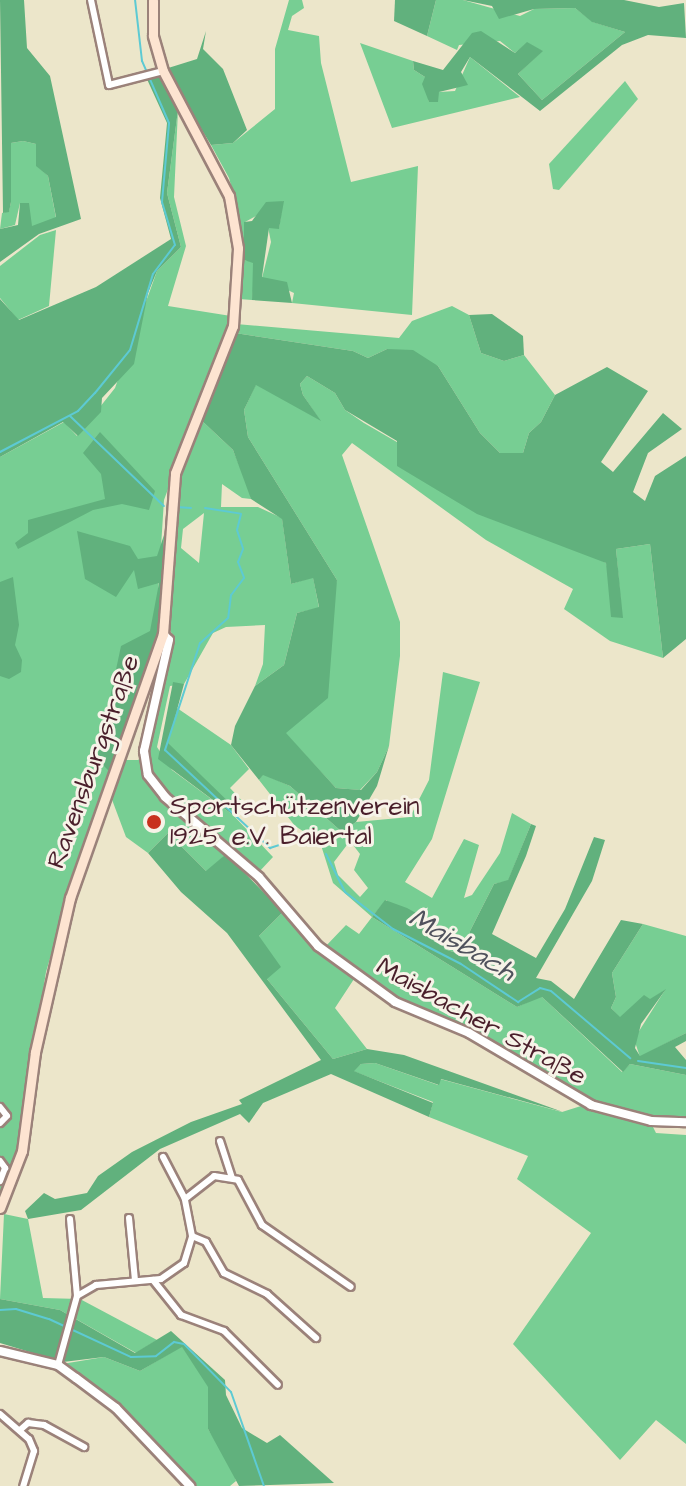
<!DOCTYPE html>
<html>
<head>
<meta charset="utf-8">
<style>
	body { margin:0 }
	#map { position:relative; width:686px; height:1486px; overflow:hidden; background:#ece6ca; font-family:"Architects Daughter",sans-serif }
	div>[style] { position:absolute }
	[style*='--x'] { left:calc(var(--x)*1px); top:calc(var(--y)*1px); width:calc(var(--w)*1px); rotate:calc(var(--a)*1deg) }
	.green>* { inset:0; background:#77ce93 }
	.forest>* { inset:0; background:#61b17d }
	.stream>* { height:2px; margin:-1px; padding:0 1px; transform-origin:1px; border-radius:1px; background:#5dcad3 }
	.roads { filter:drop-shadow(2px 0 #9b827a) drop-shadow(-2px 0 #9b827a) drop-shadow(0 2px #9b827a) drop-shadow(0 -2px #9b827a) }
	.minor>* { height:6px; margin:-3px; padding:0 3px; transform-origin:3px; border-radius:3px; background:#fff }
	.tertiary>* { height:8px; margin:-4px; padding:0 4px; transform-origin:4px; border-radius:4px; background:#fff }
	.secondary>* { height:9px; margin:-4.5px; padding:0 4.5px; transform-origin:4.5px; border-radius:4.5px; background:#fde4d1 }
	.dots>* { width:22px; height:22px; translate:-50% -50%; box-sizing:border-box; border:4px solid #f7f3e8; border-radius:50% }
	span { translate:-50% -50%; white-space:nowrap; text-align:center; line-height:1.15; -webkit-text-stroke:6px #f7f3e8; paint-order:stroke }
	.street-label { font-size:26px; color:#4a1f2b }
	.poi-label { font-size:26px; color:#4a1f2b }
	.left { translate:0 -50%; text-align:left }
	.water-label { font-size:28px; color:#50525d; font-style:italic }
</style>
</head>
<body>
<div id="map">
	<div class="green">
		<div style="clip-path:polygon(289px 0,302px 0,304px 8px,292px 16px,288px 30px,319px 36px,321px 63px,351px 182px,418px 166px,412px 315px,292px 303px,294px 293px,262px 278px,271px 242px,268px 227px,279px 228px,283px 201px,245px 222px,244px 260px,253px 262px,253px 291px,252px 300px,239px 299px,239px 214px,229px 178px,211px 145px,233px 143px,275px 109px,275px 49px)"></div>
		<div style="clip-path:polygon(436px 0,463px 0,520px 16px,534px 9px,575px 8px,593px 22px,625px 32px,542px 100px,518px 74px,542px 51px,527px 43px,515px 53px,500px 41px,459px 45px,457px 50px,427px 36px)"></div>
		<div style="clip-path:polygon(360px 43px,413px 61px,414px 70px,425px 77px,429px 102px,439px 92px,455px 91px,470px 57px,520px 97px,392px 128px)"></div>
		<div style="clip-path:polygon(625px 81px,638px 99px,559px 190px,553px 189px,549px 164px)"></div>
		<div style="clip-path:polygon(178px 110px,174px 197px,186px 246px,168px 306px,231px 316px,164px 500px,155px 641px,85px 839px,46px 972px,18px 1151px,0 1198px,0 457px,64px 422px,77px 436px,115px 388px,157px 271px,181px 247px,167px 193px)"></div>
		<div style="clip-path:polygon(23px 141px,36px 144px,36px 165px,48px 176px,56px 218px,32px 227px,20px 203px,15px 225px,0 229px,2px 213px,9px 211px,11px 202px,11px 143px)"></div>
		<div style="clip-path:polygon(56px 230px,49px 306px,18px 320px,0 298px,0 266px,40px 235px)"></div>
		<div style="clip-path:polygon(452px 306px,469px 315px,481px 353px,504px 361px,524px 355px,555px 395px,541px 422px,529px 433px,523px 453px,500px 453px,480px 433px,438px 366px,387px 349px,368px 358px,353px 351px,235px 333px,236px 324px,399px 338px,412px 321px)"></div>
		<div style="clip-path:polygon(307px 376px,335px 393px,345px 410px,364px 423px,606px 563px,622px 617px,616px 549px,650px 544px,663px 658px,610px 641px,564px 609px,573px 589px,486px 540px,352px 443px,342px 455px,400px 622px,400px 656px,389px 746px,377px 772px,360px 790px,336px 788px,285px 733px,337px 580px,248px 437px,244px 410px,256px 384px,319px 419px,303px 395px,300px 384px)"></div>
		<div style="clip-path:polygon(evenodd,200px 419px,233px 450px,250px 492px,251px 499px,242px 498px,222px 484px,221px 507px,258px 507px,282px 518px,291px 584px,313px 577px,319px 608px,297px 613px,284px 665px,255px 686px,263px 664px,265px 625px,226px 627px,213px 633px,184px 684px,170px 686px,157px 747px,172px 770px,233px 815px,273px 857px,258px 873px,157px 785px,152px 790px,226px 854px,207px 872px,168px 833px,148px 853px,126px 837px,111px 797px,122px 760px,138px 760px,149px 752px,165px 664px,175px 640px,168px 626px,180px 481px,200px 419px,204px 513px,199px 563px,181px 548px,183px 529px,204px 513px)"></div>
		<div style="clip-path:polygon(evenodd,443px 672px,480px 682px,432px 839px,405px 882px,432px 898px,464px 839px,479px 845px,464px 898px,472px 895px,500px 853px,512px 813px,531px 824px,508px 881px,494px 884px,470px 931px,469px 957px,444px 949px,386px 900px,372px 917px,517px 1007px,541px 996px,622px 1072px,630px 1064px,686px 1075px,686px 1119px,656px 1119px,593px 1103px,399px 1001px,324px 948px,346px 925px,359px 934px,372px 917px,333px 883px,320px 842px,295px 826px,259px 780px,263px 774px,290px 786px,342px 832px,356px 822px,410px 817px,429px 780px,443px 672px,350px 841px,360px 854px,354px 870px,368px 888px,360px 897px,338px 875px,334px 862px,350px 841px)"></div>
		<div style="clip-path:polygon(177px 708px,231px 745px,249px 769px,230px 788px,245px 804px,238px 811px,171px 750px,167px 743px)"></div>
		<div style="clip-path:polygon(283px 912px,354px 979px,335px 1008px,367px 1049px,333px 1059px,267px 979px,259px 936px)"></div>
		<div style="clip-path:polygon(643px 924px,686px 936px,686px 1033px,640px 1057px,634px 1039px,665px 990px,650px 1000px,644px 996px,620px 1018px,611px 1008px,616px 997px,612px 973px)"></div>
		<div style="clip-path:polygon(375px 1063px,438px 1085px,440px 1079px,562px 1112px,581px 1106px,652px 1125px,656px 1133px,686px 1135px,686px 1444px,656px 1420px,620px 1460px,513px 1344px,591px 1233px,517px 1179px,528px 1156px,429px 1117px,433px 1102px,353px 1071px,361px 1064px)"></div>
		<div style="clip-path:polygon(4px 1214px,28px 1219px,43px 1298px,80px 1299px,157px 1340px,136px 1353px,60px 1310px,0 1299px)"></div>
		<div style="clip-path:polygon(182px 1346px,209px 1387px,208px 1429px,232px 1467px,236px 1481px,230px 1486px,194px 1486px,148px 1433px,62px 1364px,104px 1357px,140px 1371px)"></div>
	</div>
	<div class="forest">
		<div style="clip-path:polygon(0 0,24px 0,27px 48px,50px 76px,81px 219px,39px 234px,0 262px,0 229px,18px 225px,20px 203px,29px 203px,32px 226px,56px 217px,48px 176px,36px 166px,36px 144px,23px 141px,11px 143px,11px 202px,9px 212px,3px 213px)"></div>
		<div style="clip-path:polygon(395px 0,436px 0,427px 36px,394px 21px)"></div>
		<div style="clip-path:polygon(463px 0,624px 0,659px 7px,684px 3px,686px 38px,648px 35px,622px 45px,540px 111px,470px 57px,461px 72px,468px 85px,439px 92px,438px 102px,429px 102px,422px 84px,425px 77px,414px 70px,413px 61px,443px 70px,472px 33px,481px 31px,515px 53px,527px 42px,543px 51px,518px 74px,542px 100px,625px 32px,592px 22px,575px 8px,534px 9px,499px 19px,492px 6px)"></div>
		<div style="clip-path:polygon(206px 31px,203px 49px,223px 69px,247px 130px,233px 143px,211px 145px,165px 69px,197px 59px)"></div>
		<div style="clip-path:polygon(158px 73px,178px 110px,167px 193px,181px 247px,157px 271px,148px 293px,134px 364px,102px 398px,101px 412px,78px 436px,63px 422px,0 457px,0 299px,19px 320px,96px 287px,171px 239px,160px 198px,167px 123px,146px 77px)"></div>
		<div style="clip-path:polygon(284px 201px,279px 229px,269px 228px,262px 277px,287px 282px,292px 303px,252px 300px,253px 263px,244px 260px,244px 222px,252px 221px,266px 202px)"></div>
		<div style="clip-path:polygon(492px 314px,523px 336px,524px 355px,504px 361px,481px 353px,469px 315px)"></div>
		<div style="clip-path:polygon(235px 333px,353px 351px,368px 358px,387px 349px,413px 350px,438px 366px,480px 433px,500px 453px,523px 453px,529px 433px,541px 422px,555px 395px,607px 367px,648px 391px,601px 462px,613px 472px,663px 413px,682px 429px,648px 453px,633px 492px,645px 501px,655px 476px,686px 456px,686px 639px,663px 658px,650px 544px,616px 549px,623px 618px,611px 617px,606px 563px,477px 514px,397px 466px,397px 441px,345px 410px,335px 393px,307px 376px,300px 384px,303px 395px,321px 421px,256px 385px,244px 410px,248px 437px,337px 580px,328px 698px,286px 733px,336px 788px,361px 790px,377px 772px,389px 746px,377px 786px,356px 822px,342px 832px,290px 786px,263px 775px,259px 780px,231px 745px,235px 726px,255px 686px,284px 665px,297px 613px,319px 607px,313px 578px,291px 584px,282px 519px,251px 499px,233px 450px,200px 419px)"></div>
		<div style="clip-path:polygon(100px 432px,155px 491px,149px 510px,122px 504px,93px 510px,18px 549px,15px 543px,28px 533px,28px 520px,105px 499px,101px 474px,83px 453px)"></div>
		<div style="clip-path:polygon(77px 531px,130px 546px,138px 559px,157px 556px,164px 535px,161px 628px,110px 772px,97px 759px,121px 646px,150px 631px,159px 583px,138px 589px,134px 570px,116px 597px,85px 579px)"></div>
		<div style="clip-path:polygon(13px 577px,19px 625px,15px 645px,22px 660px,21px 672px,9px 679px,0 676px,0 582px)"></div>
		<div style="clip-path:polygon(173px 682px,184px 684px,168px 743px,238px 811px,233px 815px,158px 759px)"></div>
		<div style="clip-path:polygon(531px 824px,536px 826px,526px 856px,492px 934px,536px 958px,565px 909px,594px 837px,605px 840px,592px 881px,536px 978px,551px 981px,574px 999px,621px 920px,643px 924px,612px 973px,616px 997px,611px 1008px,620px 1017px,644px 995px,650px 999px,666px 989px,641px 1024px,635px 1048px,640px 1056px,686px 1033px,686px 1041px,675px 1047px,686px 1060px,686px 1075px,630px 1064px,623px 1072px,542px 997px,517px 1007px,372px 917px,385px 900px,407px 908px,445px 929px,444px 949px,469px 957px,470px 931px,494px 884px,508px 880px)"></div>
		<div style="clip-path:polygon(168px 833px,206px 871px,226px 854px,283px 912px,259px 936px,281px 967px,267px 979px,333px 1059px,367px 1049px,404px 1055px,563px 1112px,441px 1079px,439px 1085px,375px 1063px,361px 1064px,354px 1071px,433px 1103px,429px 1117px,331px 1074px,263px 1103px,249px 1123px,240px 1114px,160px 1149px,81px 1210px,28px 1219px,25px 1211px,44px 1193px,55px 1199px,87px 1193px,98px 1176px,132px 1152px,191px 1122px,242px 1104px,239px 1100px,321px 1060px,227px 933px,181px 892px,148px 853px)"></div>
		<div style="clip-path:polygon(0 1299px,60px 1310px,135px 1353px,171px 1331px,225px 1380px,226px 1395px,242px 1428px,267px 1443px,280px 1435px,334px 1483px,239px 1486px,208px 1429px,208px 1387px,182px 1347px,140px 1371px,104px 1357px,63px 1362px,0 1343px)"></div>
	</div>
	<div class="stream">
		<div style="--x:70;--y:416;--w:130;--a:43.8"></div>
		<div style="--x:0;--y:452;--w:88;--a:-27.7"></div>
		<div style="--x:78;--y:411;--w:25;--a:-47"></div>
		<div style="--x:95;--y:393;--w:55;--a:-50.9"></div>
		<div style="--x:130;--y:350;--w:79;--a:-73.2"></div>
		<div style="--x:153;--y:274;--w:36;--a:-53"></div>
		<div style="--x:175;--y:245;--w:45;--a:-106.8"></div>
		<div style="--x:162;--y:202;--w:79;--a:-84.9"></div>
		<div style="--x:169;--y:123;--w:68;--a:-113.5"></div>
		<div style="--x:142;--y:61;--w:61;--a:-96.5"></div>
		<div style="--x:176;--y:507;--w:15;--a:4"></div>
		<div style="--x:205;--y:508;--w:36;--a:9"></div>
		<div style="--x:241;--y:514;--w:16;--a:104"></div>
		<div style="--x:237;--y:530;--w:20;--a:72"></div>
		<div style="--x:243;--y:549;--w:14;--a:111"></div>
		<div style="--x:238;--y:562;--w:17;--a:69"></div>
		<div style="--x:244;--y:578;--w:21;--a:127"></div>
		<div style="--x:231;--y:595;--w:23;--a:97"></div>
		<div style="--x:228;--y:618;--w:38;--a:138"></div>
		<div style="--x:200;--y:643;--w:113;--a:108.1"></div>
		<div style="--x:165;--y:750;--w:144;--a:43"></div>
		<div style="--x:270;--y:848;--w:32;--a:-18"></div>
		<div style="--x:300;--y:838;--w:17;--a:21"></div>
		<div style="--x:326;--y:854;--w:42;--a:63.4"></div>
		<div style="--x:345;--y:892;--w:61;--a:37.6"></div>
		<div style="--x:393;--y:929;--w:76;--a:27.2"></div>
		<div style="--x:461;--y:964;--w:69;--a:33.7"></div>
		<div style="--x:518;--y:1002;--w:26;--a:-32"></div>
		<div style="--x:540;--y:988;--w:11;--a:15"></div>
		<div style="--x:551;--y:991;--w:104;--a:40.3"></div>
		<div style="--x:638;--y:1061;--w:49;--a:8.3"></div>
		<div style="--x:0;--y:1310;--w:16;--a:-4"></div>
		<div style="--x:16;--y:1309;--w:34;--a:17"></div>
		<div style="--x:49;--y:1319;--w:90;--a:24.9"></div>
		<div style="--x:131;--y:1357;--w:25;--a:-2"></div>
		<div style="--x:156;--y:1356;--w:23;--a:-38"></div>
		<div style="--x:174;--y:1342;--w:10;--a:11"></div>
		<div style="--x:184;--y:1344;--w:67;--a:45.6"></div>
		<div style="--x:231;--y:1392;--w:100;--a:70.7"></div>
	</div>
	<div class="roads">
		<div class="minor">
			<div style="--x:91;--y:0;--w:87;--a:78"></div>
			<div style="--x:109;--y:85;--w:56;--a:-14.5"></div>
			<div style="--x:0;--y:1107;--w:11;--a:52"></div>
			<div style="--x:7;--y:1116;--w:10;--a:135"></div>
			<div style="--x:220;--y:1141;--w:39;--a:72"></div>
			<div style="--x:163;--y:1157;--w:47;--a:62.4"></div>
			<div style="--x:0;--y:1161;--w:9;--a:54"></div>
			<div style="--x:5;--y:1168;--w:14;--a:111"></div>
			<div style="--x:129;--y:1218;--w:62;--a:84.5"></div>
			<div style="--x:70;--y:1219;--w:77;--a:84.8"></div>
			<div style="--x:192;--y:1236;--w:15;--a:23"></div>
			<div style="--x:206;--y:1242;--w:36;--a:60"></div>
			<div style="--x:224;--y:1273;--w:48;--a:26"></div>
			<div style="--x:267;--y:1294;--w:66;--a:41.9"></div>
			<div style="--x:153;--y:1280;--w:45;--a:51.3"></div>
			<div style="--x:181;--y:1315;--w:46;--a:20.4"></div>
			<div style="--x:224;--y:1331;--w:76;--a:45"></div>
			<div style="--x:58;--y:1365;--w:72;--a:-74.6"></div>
			<div style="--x:77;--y:1296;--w:22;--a:-30"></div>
			<div style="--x:96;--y:1285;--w:65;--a:-5.3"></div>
			<div style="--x:161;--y:1279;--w:28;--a:-35"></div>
			<div style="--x:184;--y:1263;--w:28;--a:-73"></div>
			<div style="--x:192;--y:1236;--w:38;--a:-101"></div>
			<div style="--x:185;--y:1199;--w:37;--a:-38"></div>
			<div style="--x:214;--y:1176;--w:24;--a:9"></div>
			<div style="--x:238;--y:1180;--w:51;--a:61.9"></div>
			<div style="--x:262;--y:1225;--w:108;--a:34.9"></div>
			<div style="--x:0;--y:1414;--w:38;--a:41"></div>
			<div style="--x:29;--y:1439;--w:13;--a:67"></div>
			<div style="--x:34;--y:1451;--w:37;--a:107"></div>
			<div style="--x:20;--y:1430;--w:11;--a:-41"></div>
			<div style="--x:28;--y:1423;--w:16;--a:7"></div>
			<div style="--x:44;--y:1425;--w:46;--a:28.8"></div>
		</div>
		<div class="tertiary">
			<div style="--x:163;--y:634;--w:8;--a:45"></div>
			<div style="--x:169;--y:640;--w:114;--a:102.7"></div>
			<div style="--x:144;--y:751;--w:24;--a:81"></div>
			<div style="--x:148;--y:775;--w:28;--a:52"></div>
			<div style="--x:165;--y:797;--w:123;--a:40.4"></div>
			<div style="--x:259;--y:877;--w:91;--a:49.5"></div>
			<div style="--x:318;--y:946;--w:95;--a:36"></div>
			<div style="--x:395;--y:1002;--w:80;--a:22.7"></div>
			<div style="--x:469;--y:1033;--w:142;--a:30.5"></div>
			<div style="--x:591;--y:1105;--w:62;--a:14.9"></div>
			<div style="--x:651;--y:1121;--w:35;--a:2"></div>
			<div style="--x:0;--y:1351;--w:60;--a:13.6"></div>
			<div style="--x:58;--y:1365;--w:22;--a:36"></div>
			<div style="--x:76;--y:1378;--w:50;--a:36.9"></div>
			<div style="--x:116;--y:1408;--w:108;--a:46.5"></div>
		</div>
		<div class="secondary">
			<div style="--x:0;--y:1208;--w:61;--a:-68.9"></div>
			<div style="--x:22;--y:1151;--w:100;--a:-82.5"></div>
			<div style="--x:35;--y:1052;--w:158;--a:-77.2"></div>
			<div style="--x:70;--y:898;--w:280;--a:-70.6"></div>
			<div style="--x:163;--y:634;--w:161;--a:-85.7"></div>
			<div style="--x:175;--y:473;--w:158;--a:-68.5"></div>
			<div style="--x:233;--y:326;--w:78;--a:-86.3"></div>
			<div style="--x:238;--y:248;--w:53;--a:-99.8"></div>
			<div style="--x:229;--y:196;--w:141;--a:-117.8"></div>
			<div style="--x:163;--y:71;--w:37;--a:-106"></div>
			<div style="--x:153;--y:35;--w:35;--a:-90"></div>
		</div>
	</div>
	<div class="dots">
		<div style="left:154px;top:822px;background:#c8321e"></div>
	</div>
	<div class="street-label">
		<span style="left:94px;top:762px;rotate:-70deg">Ravensburgstraße</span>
		<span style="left:481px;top:1022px;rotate:29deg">Maisbacher Straße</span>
	</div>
	<div class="poi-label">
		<span class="left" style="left:170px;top:822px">Sportschützenverein<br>1925 e.V. Baiertal</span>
	</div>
	<div class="water-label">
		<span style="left:462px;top:945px;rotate:30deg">Maisbach</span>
	</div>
</div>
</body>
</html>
